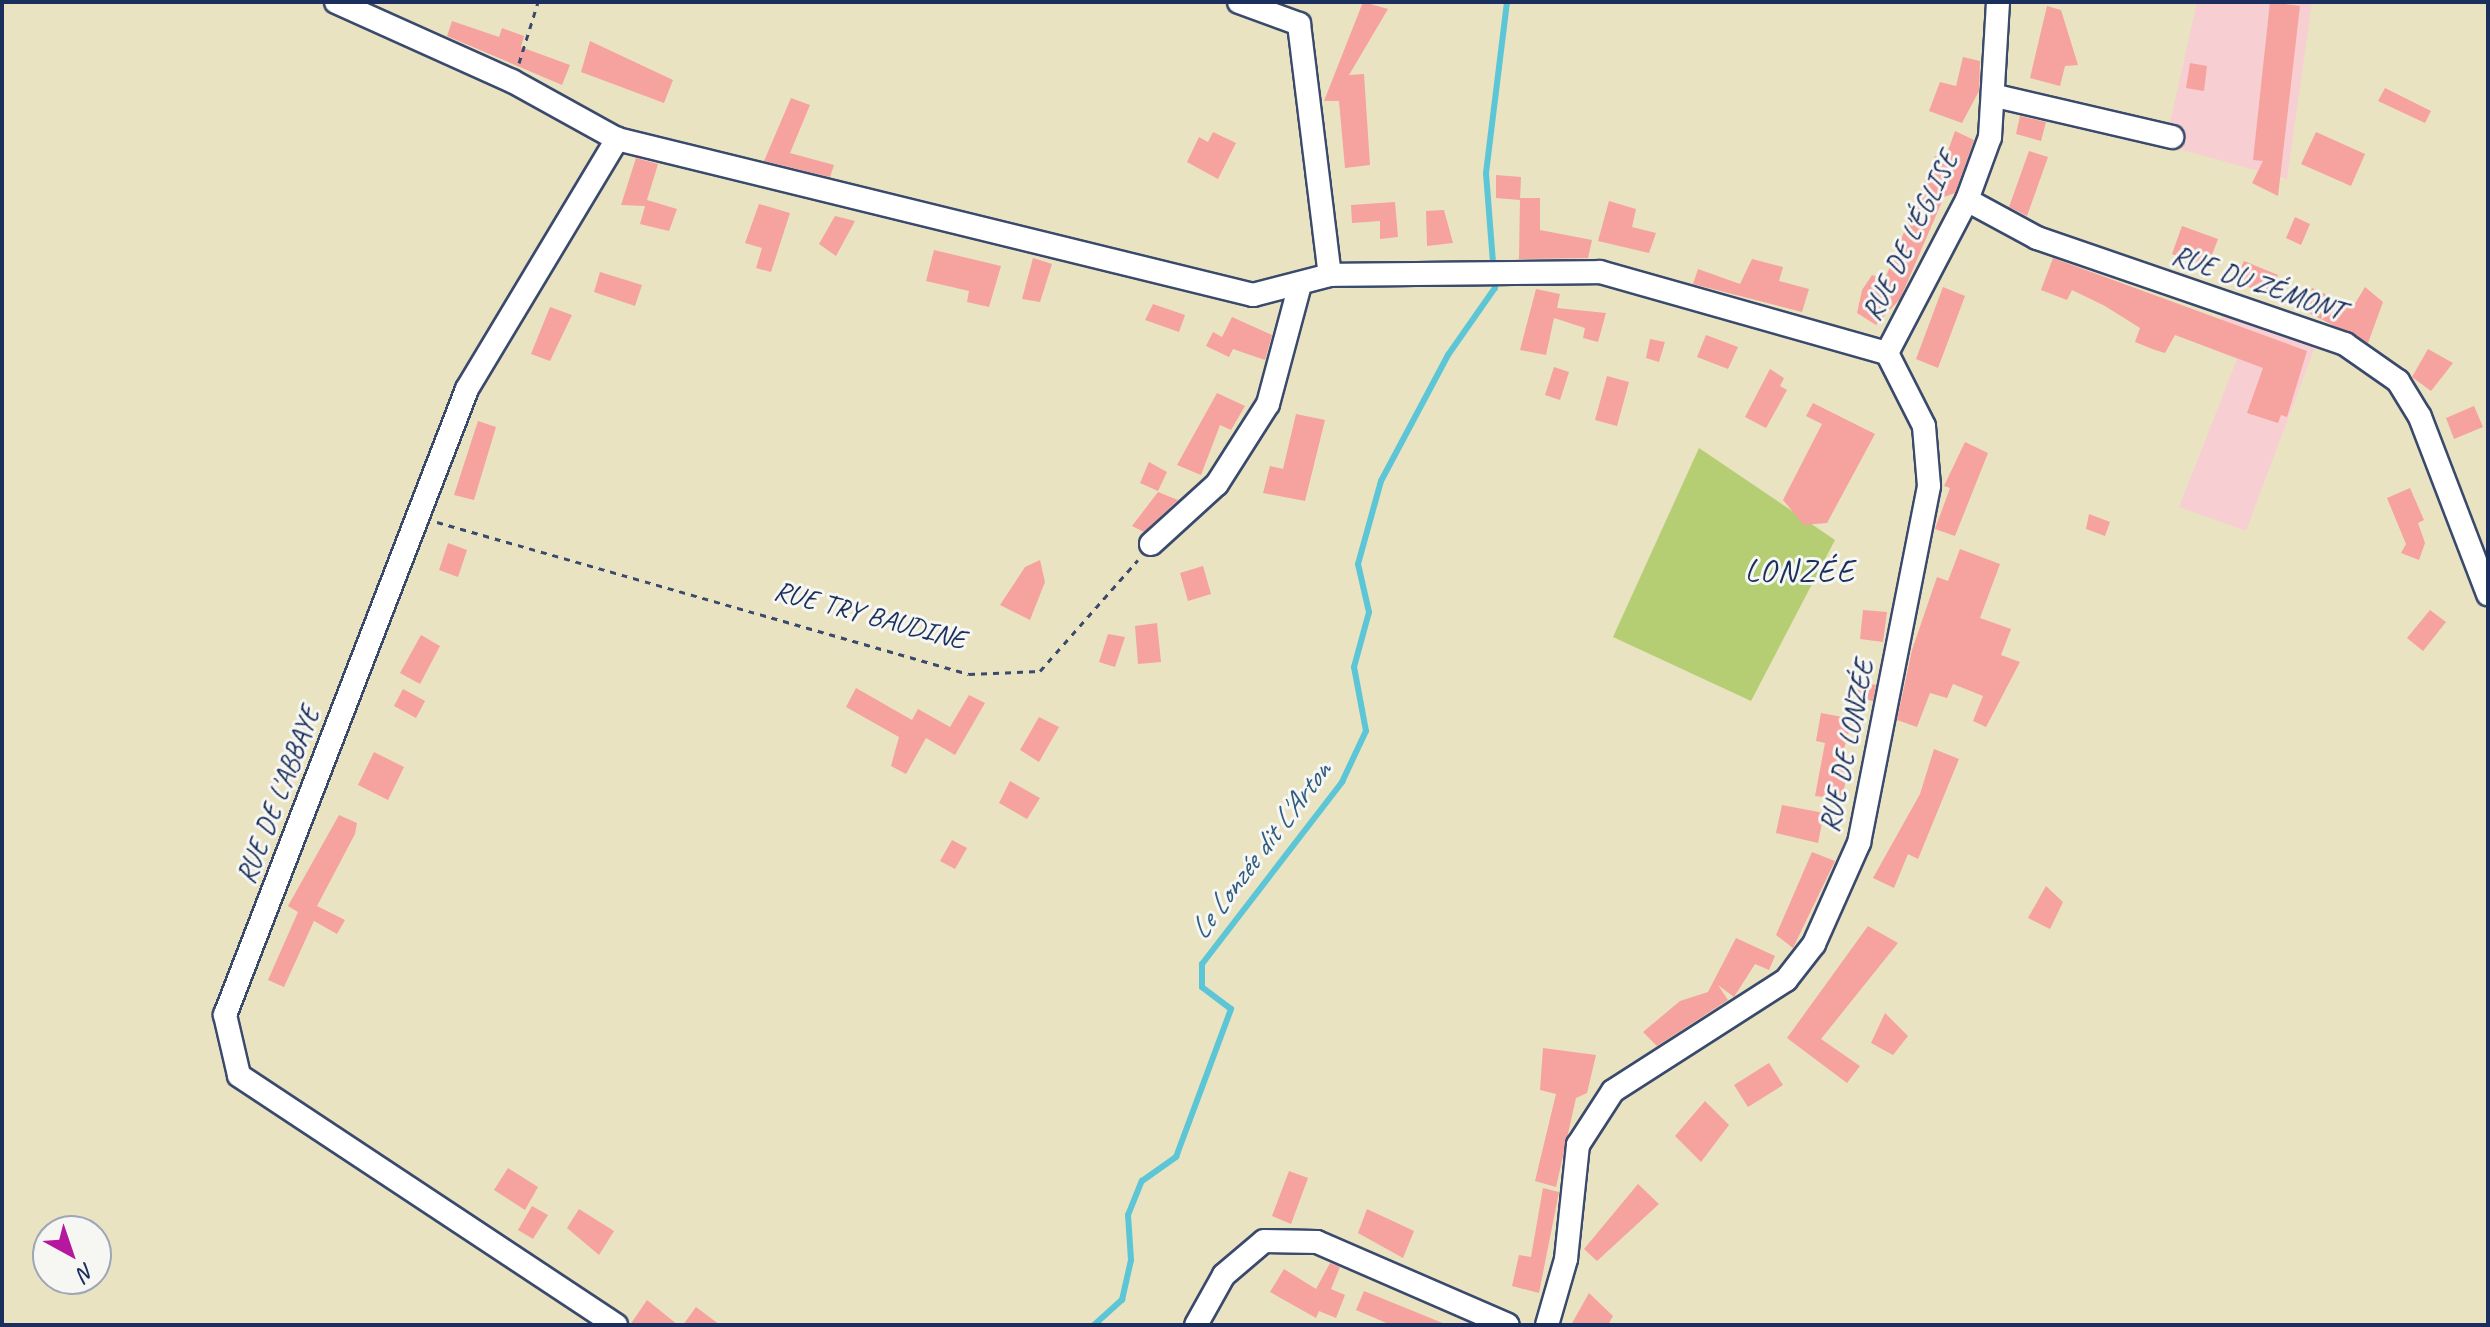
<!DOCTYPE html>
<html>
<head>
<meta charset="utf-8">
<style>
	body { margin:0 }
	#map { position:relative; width:2490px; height:1327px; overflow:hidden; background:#e9e3c2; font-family:Caveat,sans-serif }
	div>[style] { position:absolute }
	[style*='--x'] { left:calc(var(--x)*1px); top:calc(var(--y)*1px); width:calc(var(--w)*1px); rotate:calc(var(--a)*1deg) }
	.built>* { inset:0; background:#f7cfd2 }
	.green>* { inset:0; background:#b5ce73 }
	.stream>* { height:6px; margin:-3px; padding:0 3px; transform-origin:3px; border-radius:3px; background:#5cc6d7 }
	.building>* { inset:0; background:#f6a29f }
	.path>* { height:3px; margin-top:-1.5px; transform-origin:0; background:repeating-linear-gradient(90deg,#3a4a6d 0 6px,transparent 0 12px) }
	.roads { filter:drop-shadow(2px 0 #3a4a6d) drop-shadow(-2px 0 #3a4a6d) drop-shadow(0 2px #3a4a6d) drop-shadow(0 -2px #3a4a6d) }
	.minor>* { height:22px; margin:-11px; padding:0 11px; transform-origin:11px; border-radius:11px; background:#fff }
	span { translate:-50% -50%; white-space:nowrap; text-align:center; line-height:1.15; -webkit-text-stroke:6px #f6f6f2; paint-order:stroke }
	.street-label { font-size:28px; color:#1b2f5e }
	.water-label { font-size:30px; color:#2e5c82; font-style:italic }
	.quarter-label { font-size:32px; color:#1b2f5e; letter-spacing:2px }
	.frame { position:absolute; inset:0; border:4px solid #1b2f5e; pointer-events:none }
	.north { position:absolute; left:32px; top:1215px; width:80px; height:80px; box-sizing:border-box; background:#f6f6f2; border:2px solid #9ea6b7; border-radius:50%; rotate:140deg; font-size:22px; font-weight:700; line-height:32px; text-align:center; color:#1b2f5e }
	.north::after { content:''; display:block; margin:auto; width:28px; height:36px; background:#b5179e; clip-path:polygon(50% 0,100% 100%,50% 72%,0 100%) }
</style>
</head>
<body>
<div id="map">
	<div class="built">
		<div style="clip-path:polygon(2197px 2px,2312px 2px,2287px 179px,2165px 145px)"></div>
		<div style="clip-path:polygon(2224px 311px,2315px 347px,2246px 531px,2179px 507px,2237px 359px,2211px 349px)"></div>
	</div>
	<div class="green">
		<div style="clip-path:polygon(1699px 448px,1835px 540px,1751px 701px,1613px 637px)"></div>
	</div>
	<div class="stream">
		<div style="--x:1094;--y:1325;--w:38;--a:-42"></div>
		<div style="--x:1122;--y:1300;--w:41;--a:-77.3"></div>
		<div style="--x:1131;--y:1260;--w:45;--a:-93.8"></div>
		<div style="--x:1128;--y:1215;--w:37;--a:-68"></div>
		<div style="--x:1142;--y:1181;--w:42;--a:-35.2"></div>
		<div style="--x:1176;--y:1157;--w:158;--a:-69.6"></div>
		<div style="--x:1231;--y:1009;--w:36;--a:-143"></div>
		<div style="--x:1202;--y:987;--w:23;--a:-90"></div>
		<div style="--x:1202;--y:964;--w:230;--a:-52.4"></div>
		<div style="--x:1342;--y:782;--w:56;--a:-64.8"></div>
		<div style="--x:1366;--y:731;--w:65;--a:-100.6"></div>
		<div style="--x:1354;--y:667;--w:57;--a:-74.7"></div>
		<div style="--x:1369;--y:612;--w:49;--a:-102.9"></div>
		<div style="--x:1358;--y:564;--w:86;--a:-74.5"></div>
		<div style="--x:1381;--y:481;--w:143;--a:-62"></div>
		<div style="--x:1448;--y:355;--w:82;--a:-55"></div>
		<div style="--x:1495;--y:288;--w:115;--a:-94.5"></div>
		<div style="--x:1486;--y:173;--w:172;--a:-83"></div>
	</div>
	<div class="building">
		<div style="clip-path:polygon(1363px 2px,1388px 9px,1349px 75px,1364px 74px,1370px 165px,1345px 168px,1339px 101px,1324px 101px)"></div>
		<div style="clip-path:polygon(2270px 2px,2300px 6px,2278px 196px,2252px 183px,2263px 161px,2253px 160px)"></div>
		<div style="clip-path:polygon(2047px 6px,2061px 10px,2078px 65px,2065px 66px,2060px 86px,2030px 78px)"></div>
		<div style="clip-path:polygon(452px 21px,499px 37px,502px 28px,524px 36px,521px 47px,570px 65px,562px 85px,447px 36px)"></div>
		<div style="clip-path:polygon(590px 41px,673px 80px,664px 103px,581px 72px)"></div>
		<div style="clip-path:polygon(1963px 57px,1980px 61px,1979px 91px,1962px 123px,1929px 111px,1940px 82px,1956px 86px)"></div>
		<div style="clip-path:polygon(2190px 63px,2207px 66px,2204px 91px,2186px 88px)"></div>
		<div style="clip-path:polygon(2385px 88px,2431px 111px,2425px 123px,2378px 101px)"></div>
		<div style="clip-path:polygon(791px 98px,810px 105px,790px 153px,834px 165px,830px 177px,764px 161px)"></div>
		<div style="clip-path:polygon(2020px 116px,2046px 122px,2041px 141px,2016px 134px)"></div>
		<div style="clip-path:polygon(1955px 131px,1974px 140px,1955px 193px,1944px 197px,1900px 299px,1876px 325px,1857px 313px,1862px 290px,1872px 275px,1885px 279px,1935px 156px,1945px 159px)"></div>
		<div style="clip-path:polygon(1213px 132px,1236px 143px,1218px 179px,1187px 162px,1199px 137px,1208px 142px)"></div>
		<div style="clip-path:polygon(2316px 132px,2365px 154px,2351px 186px,2301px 164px)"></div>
		<div style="clip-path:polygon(2029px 151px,2048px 157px,2027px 216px,2009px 207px)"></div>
		<div style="clip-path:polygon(636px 158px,658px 164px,647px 200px,677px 209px,669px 231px,640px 224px,645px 206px,621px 205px)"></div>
		<div style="clip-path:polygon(1496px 175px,1521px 177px,1520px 200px,1496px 198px)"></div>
		<div style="clip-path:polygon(1520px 198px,1540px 198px,1540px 230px,1592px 240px,1588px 258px,1519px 259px)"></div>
		<div style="clip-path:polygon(1609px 201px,1636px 209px,1632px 227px,1656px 233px,1649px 253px,1598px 241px)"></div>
		<div style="clip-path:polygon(1395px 202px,1398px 237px,1380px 239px,1380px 221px,1352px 223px,1351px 205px)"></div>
		<div style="clip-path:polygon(759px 204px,790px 213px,771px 272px,756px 268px,762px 248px,745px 243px)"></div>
		<div style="clip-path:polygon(1444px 210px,1453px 243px,1427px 246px,1426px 211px)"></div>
		<div style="clip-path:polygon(835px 216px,855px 221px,836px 256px,819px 244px)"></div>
		<div style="clip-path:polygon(2295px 217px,2310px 224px,2301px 245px,2286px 238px)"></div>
		<div style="clip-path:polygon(2182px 226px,2218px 239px,2207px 268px,2172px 254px)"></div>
		<div style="clip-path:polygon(934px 250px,1001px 266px,989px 307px,967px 302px,969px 291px,926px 281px)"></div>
		<div style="clip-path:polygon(1033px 258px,1052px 264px,1040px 302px,1022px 299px)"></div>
		<div style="clip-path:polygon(2053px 258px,2307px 351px,2287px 417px,2281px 415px,2278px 423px,2247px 413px,2263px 368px,2175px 335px,2165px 353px,2155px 350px,2135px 342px,2140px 328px,2105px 306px,2072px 290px,2067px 300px,2041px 290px)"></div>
		<div style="clip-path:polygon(1752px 259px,1783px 267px,1779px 281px,1809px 289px,1802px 312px,1693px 284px,1698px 269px,1740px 284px)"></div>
		<div style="clip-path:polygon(2244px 261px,2278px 275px,2269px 296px,2235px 281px)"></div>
		<div style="clip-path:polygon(600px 272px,642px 285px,635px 306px,594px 292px)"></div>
		<div style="clip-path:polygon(1943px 287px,1965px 296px,1938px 368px,1916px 359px)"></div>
		<div style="clip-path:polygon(2365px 287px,2383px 302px,2368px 343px,2303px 310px,2312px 288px,2353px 307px)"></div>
		<div style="clip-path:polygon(1536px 289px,1560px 294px,1557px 308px,1606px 313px,1598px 342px,1583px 338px,1585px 328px,1554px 318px,1546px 355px,1520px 350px)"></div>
		<div style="clip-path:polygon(1153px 304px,1185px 315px,1179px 332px,1145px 320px)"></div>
		<div style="clip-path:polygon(550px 307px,572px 315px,550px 361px,531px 354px)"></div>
		<div style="clip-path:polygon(1232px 317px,1272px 335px,1265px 360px,1233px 349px,1229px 357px,1206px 346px,1213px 332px,1222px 337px)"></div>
		<div style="clip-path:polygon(1706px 335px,1738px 347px,1728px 369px,1697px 357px)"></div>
		<div style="clip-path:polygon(1650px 339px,1665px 342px,1659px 362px,1646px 358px)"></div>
		<div style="clip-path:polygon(2428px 349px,2453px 363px,2431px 391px,2412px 377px)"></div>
		<div style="clip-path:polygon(1554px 367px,1569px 372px,1560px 400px,1545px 395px)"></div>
		<div style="clip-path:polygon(1770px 369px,1784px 378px,1780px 386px,1787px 390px,1766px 428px,1745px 417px)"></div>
		<div style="clip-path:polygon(1607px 376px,1629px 382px,1617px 426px,1595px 420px)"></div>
		<div style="clip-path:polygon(1217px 393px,1245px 406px,1231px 430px,1220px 425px,1201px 475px,1177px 465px)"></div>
		<div style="clip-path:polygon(1813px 403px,1875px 434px,1827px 523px,1804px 525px,1783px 500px,1822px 424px,1806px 416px)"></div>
		<div style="clip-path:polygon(2474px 406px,2483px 427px,2454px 439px,2446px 418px)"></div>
		<div style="clip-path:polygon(1296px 414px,1325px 420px,1305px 501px,1263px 493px,1270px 466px,1283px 469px)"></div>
		<div style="clip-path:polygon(478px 421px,496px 427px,474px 500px,454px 495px)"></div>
		<div style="clip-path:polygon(1965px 442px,1988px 453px,1955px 536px,1935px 529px,1950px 488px,1944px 486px)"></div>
		<div style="clip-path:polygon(1149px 462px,1167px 472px,1158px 491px,1140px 483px)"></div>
		<div style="clip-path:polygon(2410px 488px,2424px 520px,2418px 523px,2425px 543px,2419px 560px,2401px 553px,2406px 544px,2387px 498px)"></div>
		<div style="clip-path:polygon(1158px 492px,1178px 500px,1144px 532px,1132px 526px)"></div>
		<div style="clip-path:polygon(2089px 514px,2110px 522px,2105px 536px,2086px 529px)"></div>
		<div style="clip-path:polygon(448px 543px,467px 550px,458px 577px,439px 570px)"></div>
		<div style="clip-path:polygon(1960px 549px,2000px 564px,1980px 618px,2011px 629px,2001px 655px,2020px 662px,1986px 727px,1973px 721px,1983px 696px,1953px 684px,1947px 698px,1930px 693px,1917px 727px,1897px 720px,1912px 650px,1937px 577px,1948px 581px)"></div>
		<div style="clip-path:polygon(1040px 560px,1045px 582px,1030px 620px,1000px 605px,1025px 567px)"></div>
		<div style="clip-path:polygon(1203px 566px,1211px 594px,1188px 601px,1180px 573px)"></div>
		<div style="clip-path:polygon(1863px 610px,1887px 612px,1883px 642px,1860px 639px)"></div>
		<div style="clip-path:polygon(2430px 610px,2446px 622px,2423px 651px,2407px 638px)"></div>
		<div style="clip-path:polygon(1157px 623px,1161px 662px,1138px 664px,1135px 626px)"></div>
		<div style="clip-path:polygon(1108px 634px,1125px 637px,1115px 667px,1099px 662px)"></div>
		<div style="clip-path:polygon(421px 635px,440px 646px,420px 684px,400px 673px)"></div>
		<div style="clip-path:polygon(1852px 680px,1876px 685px,1873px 701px,1849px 696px)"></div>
		<div style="clip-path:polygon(856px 688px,912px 720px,918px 709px,950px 727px,969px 695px,985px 703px,955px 755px,926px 738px,906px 774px,891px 766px,899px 737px,846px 707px)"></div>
		<div style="clip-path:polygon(403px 689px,425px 701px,416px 718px,394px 706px)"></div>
		<div style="clip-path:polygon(1821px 713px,1853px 719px,1840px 762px,1849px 764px,1842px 799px,1815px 796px,1825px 743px,1816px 741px)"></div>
		<div style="clip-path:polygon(1039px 717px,1059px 727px,1039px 762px,1020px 750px)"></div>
		<div style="clip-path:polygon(1934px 749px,1959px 759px,1918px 859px,1908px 854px,1894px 888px,1873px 878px,1920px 794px)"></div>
		<div style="clip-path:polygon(374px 752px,404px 767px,388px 800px,358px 785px)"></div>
		<div style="clip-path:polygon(1010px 781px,1040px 798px,1027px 819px,999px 803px)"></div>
		<div style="clip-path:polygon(1782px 805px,1824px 813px,1818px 843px,1776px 833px)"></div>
		<div style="clip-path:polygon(339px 815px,357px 823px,355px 834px,317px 906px,345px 920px,337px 934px,314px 921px,284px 987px,268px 980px,298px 912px,288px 906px)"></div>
		<div style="clip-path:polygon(952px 840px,967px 848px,955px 869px,940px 861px)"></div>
		<div style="clip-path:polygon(1812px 852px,1835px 861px,1793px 948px,1776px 935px)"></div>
		<div style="clip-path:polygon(2046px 886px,2063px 902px,2050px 929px,2028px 918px)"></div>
		<div style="clip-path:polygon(1868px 926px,1898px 943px,1821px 1039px,1860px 1066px,1847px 1083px,1787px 1038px)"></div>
		<div style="clip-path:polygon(1736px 938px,1775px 956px,1769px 970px,1755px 964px,1734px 997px,1718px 985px,1728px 1000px,1657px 1046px,1643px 1032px,1680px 1001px,1708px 992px)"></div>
		<div style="clip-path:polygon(1885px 1013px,1908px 1036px,1893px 1055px,1871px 1043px)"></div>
		<div style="clip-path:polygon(1543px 1048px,1596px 1055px,1587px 1093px,1576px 1098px,1556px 1187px,1535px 1181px,1556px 1094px,1540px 1090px)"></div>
		<div style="clip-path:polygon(1769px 1063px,1783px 1085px,1748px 1107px,1734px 1085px)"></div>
		<div style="clip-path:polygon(1705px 1101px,1729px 1125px,1701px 1162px,1675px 1136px)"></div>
		<div style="clip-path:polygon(508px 1168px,538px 1187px,525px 1210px,494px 1190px)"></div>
		<div style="clip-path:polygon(1289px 1171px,1308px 1178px,1291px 1224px,1272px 1216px)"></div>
		<div style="clip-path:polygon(1638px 1184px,1659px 1204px,1597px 1261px,1584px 1249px)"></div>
		<div style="clip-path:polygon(1543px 1188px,1559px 1192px,1539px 1293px,1512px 1286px,1519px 1255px,1531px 1257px)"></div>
		<div style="clip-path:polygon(532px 1206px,548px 1215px,533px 1239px,518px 1230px)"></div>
		<div style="clip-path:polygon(579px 1209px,614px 1231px,599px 1255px,567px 1228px)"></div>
		<div style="clip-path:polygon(1367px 1209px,1414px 1231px,1403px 1258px,1358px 1233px)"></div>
		<div style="clip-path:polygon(1330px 1263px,1340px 1267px,1331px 1289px,1345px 1295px,1336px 1318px,1319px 1311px,1316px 1318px,1270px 1292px,1284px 1269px,1316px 1289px)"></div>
		<div style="clip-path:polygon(1364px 1291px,1445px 1324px,1445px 1325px,1391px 1325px,1356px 1310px)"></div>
		<div style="clip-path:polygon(1589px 1293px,1613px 1316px,1608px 1325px,1571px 1325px)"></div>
		<div style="clip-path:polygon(647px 1300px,678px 1325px,630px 1325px)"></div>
		<div style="clip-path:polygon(696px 1307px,720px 1325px,683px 1325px)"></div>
	</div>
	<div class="path">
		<div style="--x:519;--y:63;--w:64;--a:-72.7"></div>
		<div style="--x:437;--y:522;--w:553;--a:15.95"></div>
		<div style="--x:969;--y:674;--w:71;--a:-2.4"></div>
		<div style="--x:1040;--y:671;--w:148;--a:-48.6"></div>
	</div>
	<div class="roads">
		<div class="minor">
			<div style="--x:336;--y:2;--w:193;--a:24.2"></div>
			<div style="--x:512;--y:81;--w:120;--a:28.9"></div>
			<div style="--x:617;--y:139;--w:655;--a:13.78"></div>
			<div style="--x:1253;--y:295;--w:80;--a:-14.6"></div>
			<div style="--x:1330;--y:275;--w:270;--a:-0.6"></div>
			<div style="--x:1600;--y:272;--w:298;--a:15.8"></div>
			<div style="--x:1239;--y:2;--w:64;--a:20.1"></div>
			<div style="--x:1299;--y:24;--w:253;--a:83"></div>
			<div style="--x:1996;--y:96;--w:181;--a:13.1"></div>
			<div style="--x:1967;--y:200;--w:80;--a:28.5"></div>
			<div style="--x:2037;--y:238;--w:326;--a:19"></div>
			<div style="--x:2345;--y:344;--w:65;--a:34.9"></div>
			<div style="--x:2398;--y:381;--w:42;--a:58.6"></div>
			<div style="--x:2420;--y:417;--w:190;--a:69"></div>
			<div style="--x:1887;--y:353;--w:173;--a:-62.4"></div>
			<div style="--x:1967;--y:200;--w:67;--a:-69.9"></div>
			<div style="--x:1990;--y:137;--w:135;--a:-86.6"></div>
			<div style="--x:1151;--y:544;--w:89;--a:-42.3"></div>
			<div style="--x:1217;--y:484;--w:95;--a:-57.5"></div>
			<div style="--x:1268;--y:404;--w:120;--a:-75"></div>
			<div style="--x:616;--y:1325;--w:452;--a:-146.5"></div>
			<div style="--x:239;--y:1075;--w:62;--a:-103.1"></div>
			<div style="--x:225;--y:1015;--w:671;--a:-68.86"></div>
			<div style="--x:467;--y:389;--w:292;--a:-59"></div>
			<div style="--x:1196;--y:1325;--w:57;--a:-60.8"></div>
			<div style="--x:1224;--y:1275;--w:52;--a:-40.4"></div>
			<div style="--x:1264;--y:1241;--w:53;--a:1.1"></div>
			<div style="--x:1317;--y:1242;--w:208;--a:23.5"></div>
			<div style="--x:1547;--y:1325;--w:69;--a:-73.9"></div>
			<div style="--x:1566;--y:1259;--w:115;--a:-84"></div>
			<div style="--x:1578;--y:1145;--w:64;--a:-57.1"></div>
			<div style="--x:1613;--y:1091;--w:206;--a:-32.7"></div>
			<div style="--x:1786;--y:980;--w:46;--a:-52.1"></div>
			<div style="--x:1814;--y:944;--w:111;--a:-66"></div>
			<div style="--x:1859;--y:843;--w:364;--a:-78.9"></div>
			<div style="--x:1929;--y:486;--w:60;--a:-94.8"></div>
			<div style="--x:1924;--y:426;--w:82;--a:-116.9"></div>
		</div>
	</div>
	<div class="street-label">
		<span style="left:1910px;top:236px;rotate:-64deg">RUE DE L'ÉGLISE</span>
		<span style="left:2258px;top:283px;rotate:19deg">RUE DU ZÉMONT</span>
		<span style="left:870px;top:615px;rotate:15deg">RUE TRY BAUDINE</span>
		<span style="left:1847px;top:746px;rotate:-78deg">RUE DE LONZÉE</span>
		<span style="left:278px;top:795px;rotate:-69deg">RUE DE L'ABBAYE</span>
	</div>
	<div class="water-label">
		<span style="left:1260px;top:850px;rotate:-53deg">Le Lonzée dit L'Arton</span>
	</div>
	<div class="quarter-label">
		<span style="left:1800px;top:571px">LONZÉE</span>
	</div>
	<div class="frame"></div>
	<div class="north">N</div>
</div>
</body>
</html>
